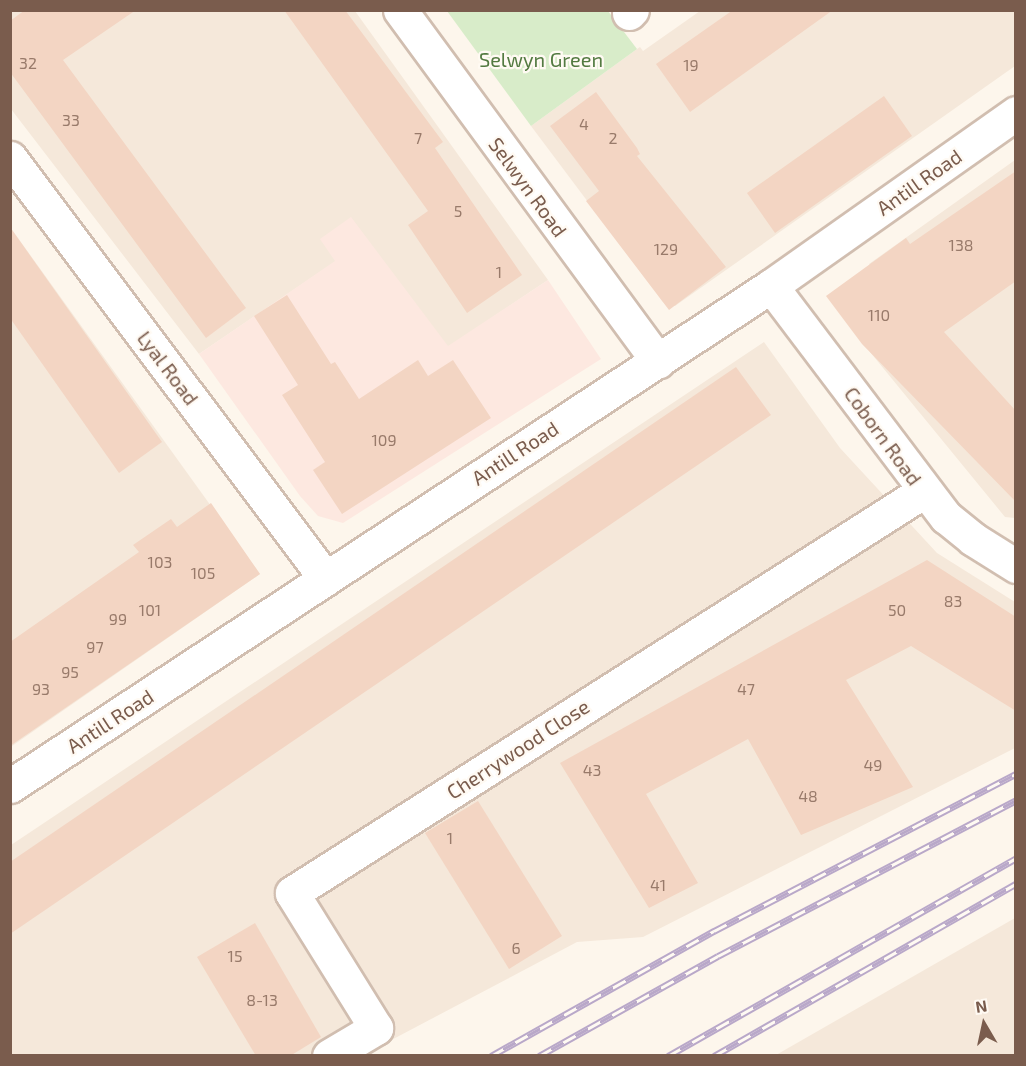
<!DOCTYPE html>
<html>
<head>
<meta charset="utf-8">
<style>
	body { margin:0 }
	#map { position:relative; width:1026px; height:1066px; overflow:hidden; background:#fdf6ec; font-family:"Exo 2",sans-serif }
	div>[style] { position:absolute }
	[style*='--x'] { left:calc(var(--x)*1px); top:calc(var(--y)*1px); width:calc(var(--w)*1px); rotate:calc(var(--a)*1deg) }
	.residential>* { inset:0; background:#f5e8da }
	.commercial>* { inset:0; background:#fde8e0 }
	.green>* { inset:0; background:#d8ecc9 }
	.building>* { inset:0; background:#f3d5c3 }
	.roads { filter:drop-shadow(2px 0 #d1beb0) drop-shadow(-2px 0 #d1beb0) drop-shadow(0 2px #d1beb0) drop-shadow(0 -2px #d1beb0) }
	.minor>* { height:33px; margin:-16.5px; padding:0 16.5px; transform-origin:16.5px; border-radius:16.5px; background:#fff }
	.rail>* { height:7px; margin-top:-3.5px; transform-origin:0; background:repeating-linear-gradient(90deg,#fffaf3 0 14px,#b9a8c9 0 28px); box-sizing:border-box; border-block:2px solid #b9a8c9 }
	span { translate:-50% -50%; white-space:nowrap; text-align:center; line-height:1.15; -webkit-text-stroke:4.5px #fffaf3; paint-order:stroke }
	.number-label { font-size:16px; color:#987a6a }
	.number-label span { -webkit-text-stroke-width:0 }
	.park-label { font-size:20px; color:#537a41 }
	.street-label { font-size:20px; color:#7a5c4d }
	.frame { position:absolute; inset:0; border:12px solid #7a5c4d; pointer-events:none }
	.north { position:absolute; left:954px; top:994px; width:60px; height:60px; -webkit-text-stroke:4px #fffaf3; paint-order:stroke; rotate:351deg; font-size:16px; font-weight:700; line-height:24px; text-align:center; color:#7a5c4d }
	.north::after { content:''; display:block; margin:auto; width:21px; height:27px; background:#7a5c4d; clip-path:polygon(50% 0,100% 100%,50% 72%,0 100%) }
</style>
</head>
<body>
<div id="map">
	<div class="residential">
		<div style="clip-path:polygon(11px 11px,355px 11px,548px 280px,448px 347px,336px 261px,199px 354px,11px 109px)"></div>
		<div style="clip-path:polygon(700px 11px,1015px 11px,1015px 66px,675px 306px,663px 302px,531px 126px,637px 49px,640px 47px,643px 51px)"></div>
		<div style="clip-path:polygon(1015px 160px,1015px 518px,1005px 517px,870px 352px,904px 313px,869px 264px)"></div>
		<div style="clip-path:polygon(10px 227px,260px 574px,12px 746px,10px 744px)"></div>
		<div style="clip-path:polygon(764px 342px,840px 448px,937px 553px,1015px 602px,1015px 748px,643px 937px,577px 942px,363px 1055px,11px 1056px,11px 845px)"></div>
		<div style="clip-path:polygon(1015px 918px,1015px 1055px,776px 1055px)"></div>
	</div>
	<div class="commercial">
		<div style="clip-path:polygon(351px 217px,448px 346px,548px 280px,601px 359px,343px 523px,318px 516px,300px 496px,199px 354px,335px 261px,320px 239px)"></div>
	</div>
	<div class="green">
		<div style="clip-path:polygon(447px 11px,608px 11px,637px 49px,531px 126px)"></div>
	</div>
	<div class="building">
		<div style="clip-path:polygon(25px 10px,136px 10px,63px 60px,246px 308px,206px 338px,10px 72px,10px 21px)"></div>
		<div style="clip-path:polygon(284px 10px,345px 10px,443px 142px,435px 148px,522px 275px,467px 313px,408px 225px,428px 211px)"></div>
		<div style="clip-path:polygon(733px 10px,833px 10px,690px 112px,656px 64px)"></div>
		<div style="clip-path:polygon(596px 92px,637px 148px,640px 154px,637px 156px,726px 267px,669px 310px,586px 201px,599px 191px,550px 126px)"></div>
		<div style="clip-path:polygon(884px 96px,912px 136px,775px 233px,747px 193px)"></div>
		<div style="clip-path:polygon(1016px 171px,1016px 281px,944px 332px,1016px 411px,1016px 502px,862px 344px,826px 296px,906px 238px,910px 244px)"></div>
		<div style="clip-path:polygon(10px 227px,162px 442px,119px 473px,10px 318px)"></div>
		<div style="clip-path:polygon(287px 295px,331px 364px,335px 362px,359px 399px,418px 360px,428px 376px,453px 360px,491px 418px,342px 514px,313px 470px,325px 462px,282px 395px,298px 385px,254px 316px)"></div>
		<div style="clip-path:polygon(736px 367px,771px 415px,10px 934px,10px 862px)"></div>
		<div style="clip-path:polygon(211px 503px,260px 574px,10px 746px,10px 642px,139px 552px,133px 545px,171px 519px,177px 527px)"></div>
		<div style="clip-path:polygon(927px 560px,1016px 617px,1016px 711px,911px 646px,846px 680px,913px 787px,801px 835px,748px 739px,646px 794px,698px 883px,649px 908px,560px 763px)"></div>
		<div style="clip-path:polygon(478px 801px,562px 936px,509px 969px,425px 833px)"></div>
		<div style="clip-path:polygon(255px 923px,321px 1037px,290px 1056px,256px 1056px,197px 957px)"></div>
	</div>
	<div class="roads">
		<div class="minor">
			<div style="--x:400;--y:10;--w:436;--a:53.7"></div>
			<div style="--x:629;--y:13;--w:4;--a:-45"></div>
			<div style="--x:10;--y:158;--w:526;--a:53.11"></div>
			<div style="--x:771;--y:286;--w:290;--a:52.9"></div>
			<div style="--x:946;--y:517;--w:35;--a:39"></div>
			<div style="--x:973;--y:539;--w:51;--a:32.1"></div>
			<div style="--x:10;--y:786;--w:911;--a:-33.31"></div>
			<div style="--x:771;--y:286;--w:300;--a:-35.2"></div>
			<div style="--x:329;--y:1056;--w:55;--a:-30.8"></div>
			<div style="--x:376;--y:1028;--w:159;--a:-121.9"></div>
			<div style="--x:292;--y:893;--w:749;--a:-32.46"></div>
		</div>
	</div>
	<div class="rail">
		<div style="--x:491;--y:1056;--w:256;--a:-29.3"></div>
		<div style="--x:714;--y:931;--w:340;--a:-27.5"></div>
		<div style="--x:539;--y:1056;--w:205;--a:-29.2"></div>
		<div style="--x:718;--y:956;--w:336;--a:-27.6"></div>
		<div style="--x:668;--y:1056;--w:400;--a:-29.6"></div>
		<div style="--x:714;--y:1056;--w:348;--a:-29.7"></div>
	</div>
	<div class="number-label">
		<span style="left:28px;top:63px">32</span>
		<span style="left:691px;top:65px">19</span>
		<span style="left:71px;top:120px">33</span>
		<span style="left:584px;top:124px">4</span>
		<span style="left:418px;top:138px">7</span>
		<span style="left:613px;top:138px">2</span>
		<span style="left:458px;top:211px">5</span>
		<span style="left:961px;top:245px">138</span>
		<span style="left:666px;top:249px">129</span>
		<span style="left:499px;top:272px">1</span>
		<span style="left:879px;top:315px">110</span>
		<span style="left:384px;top:440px">109</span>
		<span style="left:160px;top:562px">103</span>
		<span style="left:203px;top:573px">105</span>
		<span style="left:953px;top:601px">83</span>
		<span style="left:150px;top:610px">101</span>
		<span style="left:897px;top:610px">50</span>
		<span style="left:118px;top:619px">99</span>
		<span style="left:95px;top:647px">97</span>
		<span style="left:70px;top:672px">95</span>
		<span style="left:41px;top:689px">93</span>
		<span style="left:746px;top:689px">47</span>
		<span style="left:873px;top:765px">49</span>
		<span style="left:592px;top:770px">43</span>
		<span style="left:808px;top:796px">48</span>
		<span style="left:450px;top:838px">1</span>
		<span style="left:658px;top:885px">41</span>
		<span style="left:516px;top:948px">6</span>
		<span style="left:235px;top:956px">15</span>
		<span style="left:262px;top:1000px">8-13</span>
	</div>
	<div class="park-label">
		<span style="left:541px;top:59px">Selwyn Green</span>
	</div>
	<div class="street-label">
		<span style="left:919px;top:182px;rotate:-35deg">Antill Road</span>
		<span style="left:528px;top:187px;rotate:54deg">Selwyn Road</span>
		<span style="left:168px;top:368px;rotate:53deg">Lyal Road</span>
		<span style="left:883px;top:436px;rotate:54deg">Coborn Road</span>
		<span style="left:515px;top:453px;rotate:-33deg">Antill Road</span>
		<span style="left:110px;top:721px;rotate:-33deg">Antill Road</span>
		<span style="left:518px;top:749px;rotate:-33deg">Cherrywood Close</span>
	</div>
	<div class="frame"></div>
	<div class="north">N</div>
</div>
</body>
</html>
